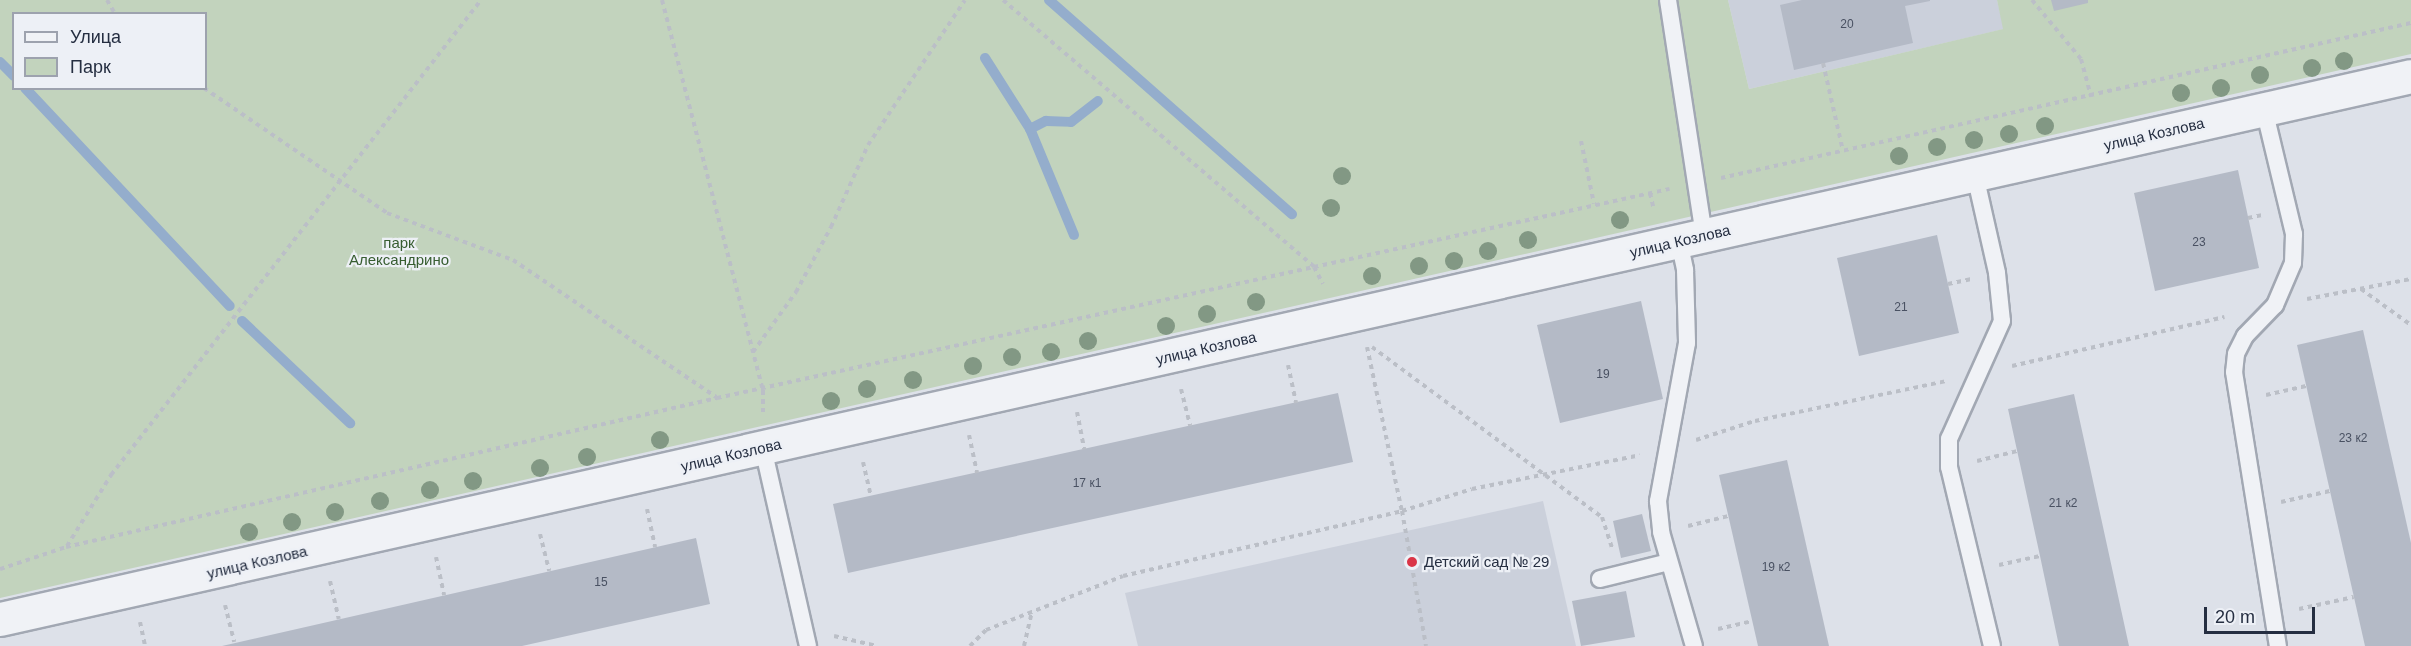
<!DOCTYPE html>
<html>
<head>
<meta charset="utf-8">
<style>
	body { margin:0 }
	#map { position:relative; width:2411px; height:646px; overflow:hidden; background:#dde1e9; font-family:Helvetica,sans-serif }
	div>[style] { position:absolute }
	[style*='--x'] { left:calc(var(--x)*1px); top:calc(var(--y)*1px); width:calc(var(--w)*1px); rotate:calc(var(--a)*1deg) }
	.built>* { inset:0; background:#cbd0db }
	.green>* { inset:0; background:#c2d3bd }
	.stream>* { height:10px; margin:-5px; padding:0 5px; transform-origin:5px; border-radius:5px; background:#94adcc }
	.building>* { inset:0; background:#b4bac6 }
	.path>* { height:4px; margin-top:-2px; transform-origin:0; background:repeating-linear-gradient(90deg,#bbbfc7 0 4.5px,transparent 0 9px) }
	.roads { filter:drop-shadow(2px 0 #a2a8b3) drop-shadow(-2px 0 #a2a8b3) drop-shadow(0 2px #a2a8b3) drop-shadow(0 -2px #a2a8b3) }
	.service>* { height:16px; margin:-8px; padding:0 8px; transform-origin:8px; border-radius:8px; background:#f0f2f6 }
	.minor>* { height:33px; margin:-16.5px; padding:0 16.5px; transform-origin:16.5px; border-radius:16.5px; background:#f0f2f6 }
	.trees>* { width:18px; height:18px; margin:-9px; border-radius:50%; background:#829884 }
	.dots>* { width:16px; height:16px; translate:-50% -50%; box-sizing:border-box; border:3px solid #edf0f6; border-radius:50% }
	span { translate:-50% -50%; white-space:nowrap; text-align:center; line-height:1.15; -webkit-text-stroke:4.5px #edf0f6; paint-order:stroke }
	.number-label { font-size:12px; color:#495162 }
	.number-label span { -webkit-text-stroke-width:0 }
	.street-label { font-size:15px; color:#252e41 }
	.park-label { font-size:15px; color:#375d31 }
	.poi-label { font-size:15px; color:#252e41 }
	.left { translate:0 -50%; text-align:left }
	.legend { position:absolute; left:12px; top:12px; width:195px; height:78px; box-sizing:border-box; background:#edf0f6; border:2px solid #9da2ae; margin:0; padding:8px 10px; list-style:none; font-size:18px; color:#252e41 }
	.legend li { display:flex; align-items:center; gap:12px; height:30px }
	.legend b { width:30px; border:2px solid #9da2ae }
	.scale { position:absolute; left:2204px; top:607px; width:111px; height:27px; box-sizing:border-box; border:3px solid #252e41; border-top:0; padding-left:8px; font-size:18px; line-height:21px; white-space:nowrap; color:#252e41; -webkit-text-stroke:4px #edf0f6; paint-order:stroke }
</style>
</head>
<body>
<div id="map">
	<div class="built">
		<div style="clip-path:polygon(1728px 0,1997px 0,2004px 29px,1749px 89px)"></div>
		<div style="clip-path:polygon(1543px 501px,1576px 646px,1138px 646px,1125px 593px)"></div>
	</div>
	<div class="green">
		<div style="clip-path:polygon(evenodd,0 0,1728px 0,1749px 89px,2003px 29px,1997px 0,2411px 0,2411px 54px,0 598px,0 0,14px 14px,206px 14px,206px 88px,14px 88px,14px 14px)"></div>
	</div>
	<div class="stream">
		<div style="--x:1049;--y:0;--w:324;--a:41.4"></div>
		<div style="--x:985;--y:58;--w:84;--a:57.6"></div>
		<div style="--x:0;--y:62;--w:20;--a:45"></div>
		<div style="--x:25;--y:88;--w:299;--a:46.8"></div>
		<div style="--x:1074;--y:235;--w:115;--a:-112.5"></div>
		<div style="--x:1030;--y:129;--w:18;--a:-27"></div>
		<div style="--x:1046;--y:121;--w:25;--a:2"></div>
		<div style="--x:1071;--y:122;--w:34;--a:-38"></div>
		<div style="--x:242;--y:321;--w:149;--a:43.4"></div>
	</div>
	<div class="building">
		<div style="clip-path:polygon(1802px 0,1930px 0,1930px 1px,1905px 6px,1913px 43px,1794px 70px,1780px 5px)"></div>
		<div style="clip-path:polygon(2051px 0,2088px 0,2088px 3px,2054px 11px)"></div>
		<div style="clip-path:polygon(2238px 170px,2259px 268px,2155px 291px,2134px 193px)"></div>
		<div style="clip-path:polygon(1937px 235px,1959px 333px,1859px 356px,1837px 258px)"></div>
		<div style="clip-path:polygon(1641px 301px,1663px 399px,1560px 423px,1537px 325px)"></div>
		<div style="clip-path:polygon(2363px 330px,2411px 543px,2411px 646px,2365px 646px,2297px 345px)"></div>
		<div style="clip-path:polygon(1338px 393px,1353px 462px,848px 573px,833px 504px)"></div>
		<div style="clip-path:polygon(2074px 394px,2129px 646px,2059px 646px,2040px 556px,2008px 409px)"></div>
		<div style="clip-path:polygon(1787px 460px,1829px 646px,1758px 646px,1719px 475px)"></div>
		<div style="clip-path:polygon(1642px 514px,1651px 551px,1621px 558px,1613px 521px)"></div>
		<div style="clip-path:polygon(696px 538px,710px 604px,522px 646px,222px 646px)"></div>
		<div style="clip-path:polygon(1626px 591px,1635px 637px,1581px 646px,1572px 601px)"></div>
	</div>
	<div class="path">
		<div style="--x:107;--y:0;--w:16;--a:60"></div>
		<div style="--x:662;--y:0;--w:403;--a:75.5"></div>
		<div style="--x:763;--y:390;--w:22;--a:90"></div>
		<div style="--x:1003;--y:0;--w:410;--a:40.6"></div>
		<div style="--x:1314;--y:267;--w:364;--a:-12.4"></div>
		<div style="--x:2032;--y:0;--w:77;--a:50.3"></div>
		<div style="--x:2081;--y:59;--w:39;--a:75"></div>
		<div style="--x:1823;--y:63;--w:90;--a:77.2"></div>
		<div style="--x:204;--y:88;--w:222;--a:34.3"></div>
		<div style="--x:387;--y:213;--w:134;--a:20.5"></div>
		<div style="--x:513;--y:260;--w:245;--a:34"></div>
		<div style="--x:1581;--y:141;--w:64;--a:78.3"></div>
		<div style="--x:1721;--y:178;--w:707;--a:-12.66"></div>
		<div style="--x:1650;--y:193;--w:17;--a:77"></div>
		<div style="--x:2248;--y:218;--w:14;--a:-12"></div>
		<div style="--x:1948;--y:284;--w:24;--a:-12"></div>
		<div style="--x:2361;--y:289;--w:62;--a:35.8"></div>
		<div style="--x:2307;--y:299;--w:106;--a:-10.9"></div>
		<div style="--x:1367;--y:347;--w:168;--a:78"></div>
		<div style="--x:1402;--y:511;--w:137;--a:79.9"></div>
		<div style="--x:1372;--y:347;--w:286;--a:36.5"></div>
		<div style="--x:1602;--y:517;--w:33;--a:72"></div>
		<div style="--x:753;--y:352;--w:74;--a:-54.4"></div>
		<div style="--x:796;--y:292;--w:74;--a:-61.7"></div>
		<div style="--x:831;--y:227;--w:90;--a:-65.7"></div>
		<div style="--x:868;--y:145;--w:174;--a:-56.2"></div>
		<div style="--x:1288;--y:365;--w:39;--a:78"></div>
		<div style="--x:2012;--y:366;--w:218;--a:-13"></div>
		<div style="--x:1181;--y:389;--w:38;--a:76"></div>
		<div style="--x:2266;--y:395;--w:41;--a:-12.7"></div>
		<div style="--x:1077;--y:412;--w:38;--a:79"></div>
		<div style="--x:969;--y:435;--w:39;--a:78"></div>
		<div style="--x:1696;--y:440;--w:62;--a:-17.9"></div>
		<div style="--x:1755;--y:421;--w:195;--a:-11.8"></div>
		<div style="--x:1977;--y:461;--w:41;--a:-14"></div>
		<div style="--x:863;--y:462;--w:35;--a:77"></div>
		<div style="--x:2281;--y:502;--w:50;--a:-12.7"></div>
		<div style="--x:647;--y:509;--w:39;--a:78"></div>
		<div style="--x:1688;--y:526;--w:41;--a:-14"></div>
		<div style="--x:540;--y:534;--w:38;--a:76"></div>
		<div style="--x:67;--y:546;--w:84;--a:-58.2"></div>
		<div style="--x:111;--y:475;--w:602;--a:-52.08"></div>
		<div style="--x:436;--y:557;--w:39;--a:78"></div>
		<div style="--x:1999;--y:565;--w:42;--a:-12.4"></div>
		<div style="--x:0;--y:569;--w:70;--a:-18.4"></div>
		<div style="--x:66;--y:547;--w:668;--a:-12.89"></div>
		<div style="--x:717;--y:398;--w:611;--a:-12.38"></div>
		<div style="--x:1314;--y:267;--w:19;--a:62"></div>
		<div style="--x:330;--y:581;--w:39;--a:77"></div>
		<div style="--x:225;--y:605;--w:38;--a:76"></div>
		<div style="--x:2299;--y:609;--w:56;--a:-12.3"></div>
		<div style="--x:140;--y:622;--w:25;--a:78"></div>
		<div style="--x:1718;--y:629;--w:35;--a:-13"></div>
		<div style="--x:834;--y:636;--w:44;--a:13.1"></div>
		<div style="--x:970;--y:646;--w:23;--a:-45"></div>
		<div style="--x:986;--y:630;--w:147;--a:-21.5"></div>
		<div style="--x:1123;--y:576;--w:286;--a:-13.1"></div>
		<div style="--x:1402;--y:511;--w:73;--a:-17.4"></div>
		<div style="--x:1472;--y:489;--w:171;--a:-11.4"></div>
		<div style="--x:1024;--y:646;--w:35;--a:-77"></div>
	</div>
	<div class="roads">
		<div class="service">
			<div style="--x:1668;--y:0;--w:239;--a:81.3"></div>
			<div style="--x:2264;--y:109;--w:129;--a:76.5"></div>
			<div style="--x:2294;--y:234;--w:29;--a:92"></div>
			<div style="--x:2293;--y:263;--w:46;--a:113.2"></div>
			<div style="--x:2275;--y:305;--w:43;--a:134.1"></div>
			<div style="--x:2245;--y:336;--w:20;--a:117"></div>
			<div style="--x:2236;--y:354;--w:18;--a:96"></div>
			<div style="--x:2234;--y:372;--w:278;--a:80.9"></div>
			<div style="--x:1975;--y:175;--w:100;--a:77.3"></div>
			<div style="--x:1997;--y:273;--w:48;--a:84.1"></div>
			<div style="--x:2002;--y:321;--w:129;--a:114.2"></div>
			<div style="--x:1949;--y:439;--w:28;--a:90"></div>
			<div style="--x:1949;--y:467;--w:184;--a:76.5"></div>
			<div style="--x:1679;--y:241;--w:30;--a:78"></div>
			<div style="--x:1685;--y:270;--w:73;--a:88.4"></div>
			<div style="--x:1687;--y:343;--w:161;--a:100.4"></div>
			<div style="--x:1658;--y:501;--w:31;--a:84"></div>
			<div style="--x:1661;--y:532;--w:119;--a:73.9"></div>
			<div style="--x:763;--y:448;--w:203;--a:77.2"></div>
			<div style="--x:1600;--y:579;--w:71;--a:-13.8"></div>
		</div>
		<div class="minor">
			<div style="--x:0;--y:619;--w:2471;--a:-12.69"></div>
		</div>
	</div>
	<div class="trees">
		<div style="left:2344px;top:61px"></div>
		<div style="left:2312px;top:68px"></div>
		<div style="left:2260px;top:75px"></div>
		<div style="left:2221px;top:88px"></div>
		<div style="left:2181px;top:93px"></div>
		<div style="left:2045px;top:126px"></div>
		<div style="left:2009px;top:134px"></div>
		<div style="left:1974px;top:140px"></div>
		<div style="left:1937px;top:147px"></div>
		<div style="left:1899px;top:156px"></div>
		<div style="left:1342px;top:176px"></div>
		<div style="left:1331px;top:208px"></div>
		<div style="left:1620px;top:220px"></div>
		<div style="left:1528px;top:240px"></div>
		<div style="left:1488px;top:251px"></div>
		<div style="left:1454px;top:261px"></div>
		<div style="left:1419px;top:266px"></div>
		<div style="left:1372px;top:276px"></div>
		<div style="left:1256px;top:302px"></div>
		<div style="left:1207px;top:314px"></div>
		<div style="left:1166px;top:326px"></div>
		<div style="left:1088px;top:341px"></div>
		<div style="left:1051px;top:352px"></div>
		<div style="left:1012px;top:357px"></div>
		<div style="left:973px;top:366px"></div>
		<div style="left:913px;top:380px"></div>
		<div style="left:867px;top:389px"></div>
		<div style="left:831px;top:401px"></div>
		<div style="left:660px;top:440px"></div>
		<div style="left:587px;top:457px"></div>
		<div style="left:540px;top:468px"></div>
		<div style="left:473px;top:481px"></div>
		<div style="left:430px;top:490px"></div>
		<div style="left:380px;top:501px"></div>
		<div style="left:335px;top:512px"></div>
		<div style="left:292px;top:522px"></div>
		<div style="left:249px;top:532px"></div>
	</div>
	<div class="dots">
		<div style="left:1412px;top:562px;background:#da3547"></div>
	</div>
	<div class="number-label">
		<span style="left:1847px;top:25px">20</span>
		<span style="left:2199px;top:243px">23</span>
		<span style="left:1901px;top:308px">21</span>
		<span style="left:1603px;top:375px">19</span>
		<span style="left:2353px;top:439px">23 к2</span>
		<span style="left:1087px;top:484px">17 к1</span>
		<span style="left:2063px;top:504px">21 к2</span>
		<span style="left:1776px;top:568px">19 к2</span>
		<span style="left:601px;top:583px">15</span>
	</div>
	<div class="street-label">
		<span style="left:2154px;top:134px;rotate:-13deg">улица Козлова</span>
		<span style="left:1680px;top:241px;rotate:-13deg">улица Козлова</span>
		<span style="left:1206px;top:348px;rotate:-13deg">улица Козлова</span>
		<span style="left:731px;top:455px;rotate:-13deg">улица Козлова</span>
		<span style="left:257px;top:562px;rotate:-13deg">улица Козлова</span>
	</div>
	<div class="park-label">
		<span style="left:399px;top:251px">парк<br>Александрино</span>
	</div>
	<div class="poi-label">
		<span class="left" style="left:1424px;top:562px">Детский сад № 29</span>
	</div>
	<ul class="legend">
	<li><b style="height:8px;background:#f0f2f6"></b>Улица</li>
	<li><b style="height:16px;background:#c2d3bd"></b>Парк</li>
	</ul>
	<div class="scale">20 m</div>
</div>
</body>
</html>
